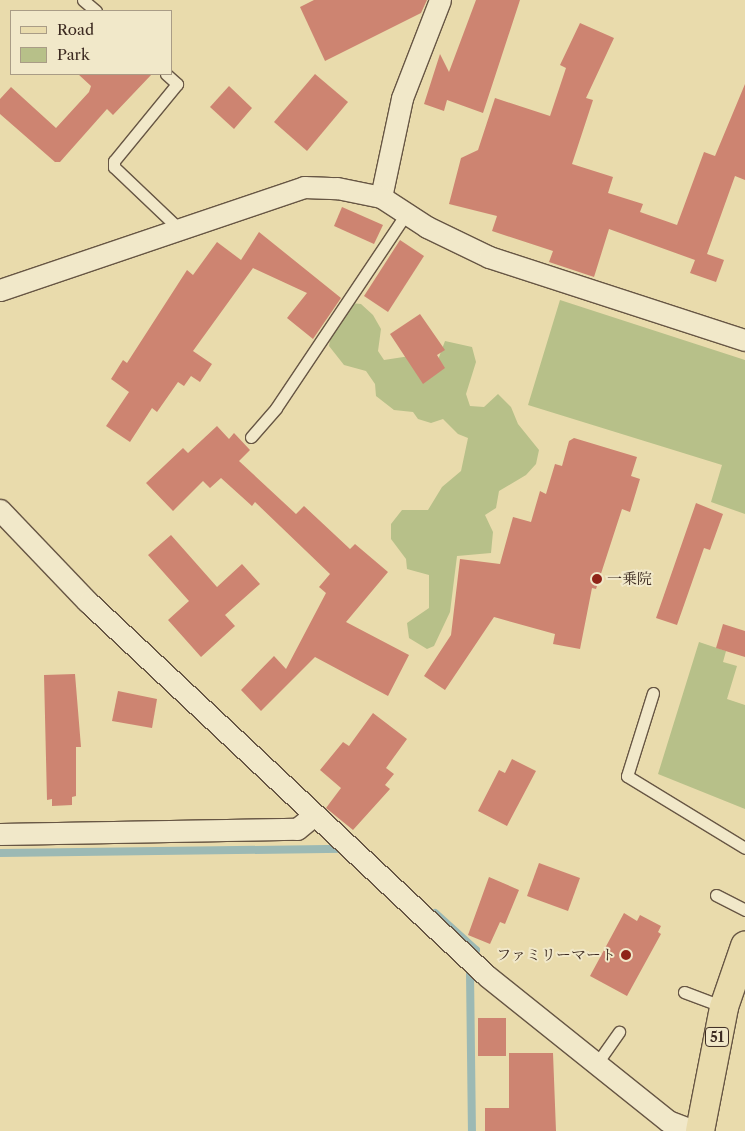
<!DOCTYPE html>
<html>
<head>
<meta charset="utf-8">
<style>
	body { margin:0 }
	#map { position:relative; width:745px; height:1131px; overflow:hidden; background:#e9dbac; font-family:"Libre Caslon Text","Noto Serif JP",serif }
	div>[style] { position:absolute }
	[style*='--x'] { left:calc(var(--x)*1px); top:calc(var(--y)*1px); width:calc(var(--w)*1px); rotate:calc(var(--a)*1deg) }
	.green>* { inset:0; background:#b7c089 }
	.stream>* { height:8px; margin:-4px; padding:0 4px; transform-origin:4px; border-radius:4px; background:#9cb9b4 }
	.building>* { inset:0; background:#cd8471 }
	.roads { filter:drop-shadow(1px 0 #675644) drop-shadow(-1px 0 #675644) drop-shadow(0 1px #675644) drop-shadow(0 -1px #675644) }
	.service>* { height:11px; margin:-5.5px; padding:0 5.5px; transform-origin:5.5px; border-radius:5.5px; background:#f1e8c9 }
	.minor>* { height:21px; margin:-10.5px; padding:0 10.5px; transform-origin:10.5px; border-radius:10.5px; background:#f1e8c9 }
	.primary>* { height:28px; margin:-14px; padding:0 14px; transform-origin:14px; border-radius:14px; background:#e9dbac }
	.dots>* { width:14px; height:14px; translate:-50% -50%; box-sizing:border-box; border:2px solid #f1e8c9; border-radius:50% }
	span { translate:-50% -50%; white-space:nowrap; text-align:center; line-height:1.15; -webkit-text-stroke:4px #f1e8c9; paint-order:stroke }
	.shield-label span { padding:1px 4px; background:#f1e8c9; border:1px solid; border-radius:4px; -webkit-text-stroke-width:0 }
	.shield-label { font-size:14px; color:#3c2a21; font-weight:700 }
	.poi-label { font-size:15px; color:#3c2a21 }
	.left { translate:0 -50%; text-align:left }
	.right { translate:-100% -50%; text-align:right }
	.legend { position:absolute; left:10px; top:10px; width:162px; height:65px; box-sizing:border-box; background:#f1e8c9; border:1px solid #a99c86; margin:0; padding:6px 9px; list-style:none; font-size:15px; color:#3c2a21 }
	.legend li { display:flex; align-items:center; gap:10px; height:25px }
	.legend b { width:25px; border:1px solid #a99c86 }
</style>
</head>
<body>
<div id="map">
	<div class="green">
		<div style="clip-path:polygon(560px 300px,745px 360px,745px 514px,711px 502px,722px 465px,528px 405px)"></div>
		<div style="clip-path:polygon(351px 303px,361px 304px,373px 315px,381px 329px,378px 351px,384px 360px,410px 356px,436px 365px,445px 341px,472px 347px,476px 362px,466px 394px,470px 406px,484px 407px,498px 394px,511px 407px,518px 424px,539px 450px,536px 464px,526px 475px,499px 491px,496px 508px,485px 515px,493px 532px,491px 553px,457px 556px,450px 612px,434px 646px,427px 649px,409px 638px,407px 623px,429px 608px,429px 575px,407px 569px,406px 559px,391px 539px,391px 524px,402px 510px,428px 510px,442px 487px,461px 471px,468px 438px,458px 434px,443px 419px,431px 423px,418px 419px,413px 412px,394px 410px,376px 396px,375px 384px,366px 371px,344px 365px,329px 346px,331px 334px)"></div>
		<div style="clip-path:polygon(699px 642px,726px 651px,723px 662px,737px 666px,727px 699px,745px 705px,745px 809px,658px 774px)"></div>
	</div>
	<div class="stream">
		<div style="--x:0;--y:853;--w:345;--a:-0.7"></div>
		<div style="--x:435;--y:913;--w:55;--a:42.1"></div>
		<div style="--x:476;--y:950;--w:23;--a:105"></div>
		<div style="--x:470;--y:972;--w:159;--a:89.3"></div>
	</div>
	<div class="building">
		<div style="clip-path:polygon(314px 0,427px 0,421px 13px,325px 61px,300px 7px)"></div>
		<div style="clip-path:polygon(476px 0,520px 0,483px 113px,447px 100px,444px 111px,424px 104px,440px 54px,449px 72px)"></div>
		<div style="clip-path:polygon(580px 23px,614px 38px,586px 98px,593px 100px,572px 164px,613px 177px,608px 193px,643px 204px,640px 212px,677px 225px,704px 152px,715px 156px,745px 84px,745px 180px,735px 176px,707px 254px,724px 260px,716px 282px,690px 273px,695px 260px,609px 229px,594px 277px,549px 262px,553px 251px,492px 231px,497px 216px,449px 204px,461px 158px,478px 150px,495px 98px,550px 116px,566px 68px,560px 65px)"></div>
		<div style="clip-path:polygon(78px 74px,152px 74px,113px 115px,107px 109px,60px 162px,55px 162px,0 114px,0 99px,11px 87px,56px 128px,89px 92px,91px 86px)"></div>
		<div style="clip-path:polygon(315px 74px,348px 102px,307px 151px,274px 122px)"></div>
		<div style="clip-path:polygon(229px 86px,252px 108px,234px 129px,210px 107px)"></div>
		<div style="clip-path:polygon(342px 207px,383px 225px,374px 244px,334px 226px)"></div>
		<div style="clip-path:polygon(259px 232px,341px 298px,313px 339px,287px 318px,307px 293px,253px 268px,193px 351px,212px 364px,200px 382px,191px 376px,184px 386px,178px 382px,157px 412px,152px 408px,130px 442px,106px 426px,129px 392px,111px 379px,123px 360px,127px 363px,187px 270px,193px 275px,217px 242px,241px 260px)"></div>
		<div style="clip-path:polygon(400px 240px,424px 256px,388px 312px,364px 296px)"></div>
		<div style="clip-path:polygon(420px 314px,445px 350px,437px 355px,445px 368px,423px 384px,390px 334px)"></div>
		<div style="clip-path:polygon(217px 426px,229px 439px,234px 433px,250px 450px,239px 461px,296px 514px,304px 506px,350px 549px,355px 544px,388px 572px,346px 622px,409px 655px,388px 696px,315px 657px,261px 711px,241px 690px,274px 656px,286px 669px,326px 593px,319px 587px,330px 574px,255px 502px,252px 506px,221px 478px,210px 488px,203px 481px,173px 511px,146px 483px,183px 448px,188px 453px)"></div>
		<div style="clip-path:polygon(574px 438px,637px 457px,631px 476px,640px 479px,630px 512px,622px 509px,596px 589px,592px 588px,580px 649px,553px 644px,555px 634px,494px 617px,445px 690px,424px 676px,451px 635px,460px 559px,500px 564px,513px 517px,531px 522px,540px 491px,546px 494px,555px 464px,562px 466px,569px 441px)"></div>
		<div style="clip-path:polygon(696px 503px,723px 514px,710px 550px,704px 548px,677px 625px,656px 618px)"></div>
		<div style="clip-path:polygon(171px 535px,217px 587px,242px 564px,260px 584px,225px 615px,235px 626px,201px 657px,168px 620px,189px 601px,148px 555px)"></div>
		<div style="clip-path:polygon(723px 624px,745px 631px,745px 657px,716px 648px)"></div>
		<div style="clip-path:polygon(75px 674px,81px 747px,76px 747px,76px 796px,72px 797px,72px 805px,52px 806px,52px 799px,47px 800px,44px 675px)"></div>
		<div style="clip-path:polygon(118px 691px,157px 699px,152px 728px,112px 721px)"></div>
		<div style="clip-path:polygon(373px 713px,407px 739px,386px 768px,394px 774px,385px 785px,390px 789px,353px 830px,326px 808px,341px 788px,320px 770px,343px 742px,349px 746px)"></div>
		<div style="clip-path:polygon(512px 759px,536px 771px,507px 826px,478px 811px,499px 770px,505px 773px)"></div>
		<div style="clip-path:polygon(539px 863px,580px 878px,568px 911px,527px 896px)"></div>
		<div style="clip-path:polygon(489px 877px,519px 890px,505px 924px,500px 922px,490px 944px,468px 935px)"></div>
		<div style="clip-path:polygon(624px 913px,637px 921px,640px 915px,661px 926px,658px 932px,661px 934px,627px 996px,590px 976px)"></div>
		<div style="clip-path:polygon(478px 1018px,506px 1018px,506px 1056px,478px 1056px)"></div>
		<div style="clip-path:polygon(509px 1053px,553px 1053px,556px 1131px,485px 1131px,485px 1108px,509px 1108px)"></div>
	</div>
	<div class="roads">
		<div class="service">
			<div style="--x:83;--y:0;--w:17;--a:40"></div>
			<div style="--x:166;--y:74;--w:15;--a:42"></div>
			<div style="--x:177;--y:84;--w:99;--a:129.3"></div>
			<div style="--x:114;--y:161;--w:6;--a:90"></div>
			<div style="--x:114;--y:167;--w:90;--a:43.6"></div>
			<div style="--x:251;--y:437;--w:38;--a:-49"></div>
			<div style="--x:276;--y:408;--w:232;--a:-56.2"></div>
			<div style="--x:653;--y:693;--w:87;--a:107.4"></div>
			<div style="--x:627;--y:776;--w:138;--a:31.4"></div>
			<div style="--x:716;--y:895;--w:33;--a:27"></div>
			<div style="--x:684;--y:992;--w:43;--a:20.6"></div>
			<div style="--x:595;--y:1066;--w:42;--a:-54.8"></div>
		</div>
		<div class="minor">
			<div style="--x:381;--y:197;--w:101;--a:-78"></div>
			<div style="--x:402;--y:98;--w:105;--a:-68.8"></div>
			<div style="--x:0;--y:290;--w:321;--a:-18.7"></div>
			<div style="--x:304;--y:187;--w:33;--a:2"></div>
			<div style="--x:337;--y:188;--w:45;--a:11.6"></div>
			<div style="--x:381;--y:197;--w:55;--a:33.1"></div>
			<div style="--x:427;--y:227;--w:69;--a:25.8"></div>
			<div style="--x:489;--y:257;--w:269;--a:18"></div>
			<div style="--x:0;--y:510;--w:127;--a:46.3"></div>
			<div style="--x:88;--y:602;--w:547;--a:43.15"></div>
			<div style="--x:487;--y:976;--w:232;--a:38.7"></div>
			<div style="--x:668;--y:1121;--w:28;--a:21"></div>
			<div style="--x:0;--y:834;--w:297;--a:-1"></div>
			<div style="--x:297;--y:829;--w:22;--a:-39"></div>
		</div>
		<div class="primary">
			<div style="--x:700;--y:1131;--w:126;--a:-79"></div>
			<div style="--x:724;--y:1007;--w:65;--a:-71"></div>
		</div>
	</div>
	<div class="dots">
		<div style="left:597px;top:579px;background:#8f2418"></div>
		<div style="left:626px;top:955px;background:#8f2418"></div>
	</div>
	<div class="shield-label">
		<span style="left:717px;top:1037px">51</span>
	</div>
	<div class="poi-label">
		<span class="left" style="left:607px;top:579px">一乗院</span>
		<span class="right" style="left:616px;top:955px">ファミリーマート</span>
	</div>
	<ul class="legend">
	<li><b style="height:6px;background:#e9dbac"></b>Road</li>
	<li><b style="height:14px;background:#b7c089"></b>Park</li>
	</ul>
</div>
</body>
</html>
